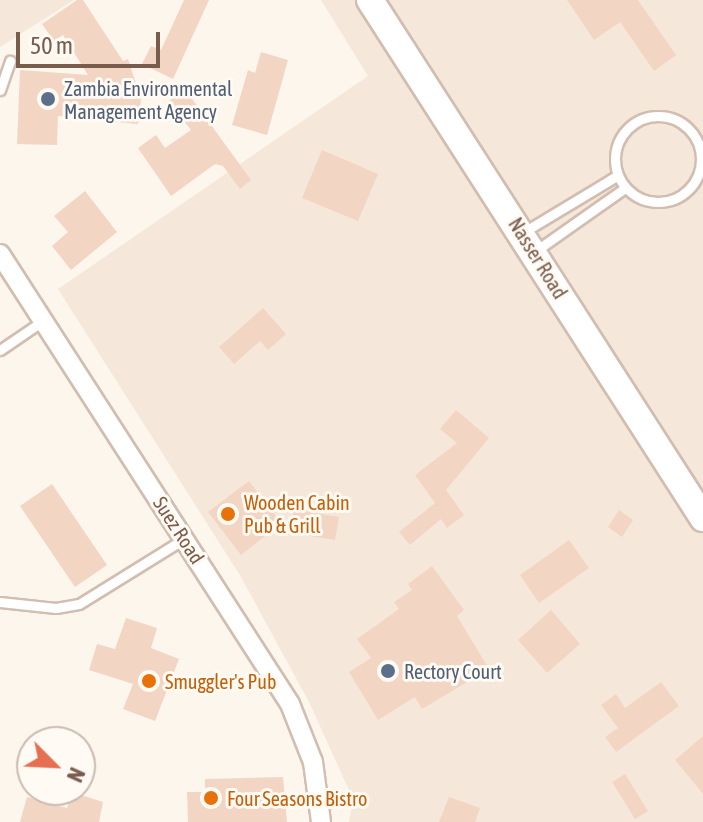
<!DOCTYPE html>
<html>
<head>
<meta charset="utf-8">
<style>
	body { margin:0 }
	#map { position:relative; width:703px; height:822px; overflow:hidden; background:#fdf6ec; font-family:"Asap Condensed",sans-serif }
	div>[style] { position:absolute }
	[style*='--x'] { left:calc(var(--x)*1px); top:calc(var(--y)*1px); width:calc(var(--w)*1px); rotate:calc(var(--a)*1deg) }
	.residential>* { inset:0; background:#f5e8da }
	.building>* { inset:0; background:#f3d5c3 }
	.roads { filter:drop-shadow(2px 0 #d1beb0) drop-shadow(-2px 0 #d1beb0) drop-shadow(0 2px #d1beb0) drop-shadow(0 -2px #d1beb0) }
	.service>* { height:9px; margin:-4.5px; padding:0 4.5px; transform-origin:4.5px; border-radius:4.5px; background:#fff }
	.service>.ring { margin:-4.5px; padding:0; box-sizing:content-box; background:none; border:9px solid #fff; border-radius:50% }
	.minor>* { height:18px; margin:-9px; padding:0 9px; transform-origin:9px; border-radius:9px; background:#fff }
	.secondary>* { height:26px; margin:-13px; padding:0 13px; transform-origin:13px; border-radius:13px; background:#fff }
	.dots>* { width:22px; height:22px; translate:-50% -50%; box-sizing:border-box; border:4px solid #fffaf3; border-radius:50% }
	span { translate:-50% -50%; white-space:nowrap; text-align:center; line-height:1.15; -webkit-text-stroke:6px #fffaf3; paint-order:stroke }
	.service-label { font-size:20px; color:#4e5e75 }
	.left { translate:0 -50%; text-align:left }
	.street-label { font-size:20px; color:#7a5c4d }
	.food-label { font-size:20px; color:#c56008 }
	.north { position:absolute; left:16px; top:726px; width:80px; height:80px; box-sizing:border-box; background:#fffaf3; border:2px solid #cabbb1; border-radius:50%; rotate:114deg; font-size:22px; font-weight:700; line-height:32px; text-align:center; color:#7a5c4d }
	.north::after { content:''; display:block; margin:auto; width:28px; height:36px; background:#e76f51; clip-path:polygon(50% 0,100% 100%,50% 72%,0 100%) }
	.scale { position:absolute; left:16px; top:32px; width:144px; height:36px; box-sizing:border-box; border:4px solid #7a5c4d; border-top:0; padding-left:10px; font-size:24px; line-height:28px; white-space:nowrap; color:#7a5c4d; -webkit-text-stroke:6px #fffaf3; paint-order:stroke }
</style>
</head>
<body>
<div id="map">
	<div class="residential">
		<div style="clip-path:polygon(0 0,74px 0,0 47px)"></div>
		<div style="clip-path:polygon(321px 0,703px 0,703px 822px,349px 822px,353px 799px,310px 704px,241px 577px,58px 289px,368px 76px)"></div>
	</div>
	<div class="building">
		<div style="clip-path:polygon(77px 0,83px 0,123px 61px,128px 59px,141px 99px,138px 124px,58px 116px,57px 145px,17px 144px,20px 70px,88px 75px,63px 35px,54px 41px,42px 24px)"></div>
		<div style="clip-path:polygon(184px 0,209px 0,173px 79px,142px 64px,151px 46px,161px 50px)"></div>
		<div style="clip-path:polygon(567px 0,638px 0,676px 55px,654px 71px,620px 22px,594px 40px)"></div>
		<div style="clip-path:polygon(261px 52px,288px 60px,267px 135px,232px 125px,248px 70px,255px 73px)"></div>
		<div style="clip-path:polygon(185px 89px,251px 180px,240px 189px,223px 166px,215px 164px,171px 196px,138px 148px,156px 135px,165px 148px,191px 130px,169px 101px)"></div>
		<div style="clip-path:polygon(322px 150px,378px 174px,358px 221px,302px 198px)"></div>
		<div style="clip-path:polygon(85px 191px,117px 232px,71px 270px,52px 246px,68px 232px,54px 216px)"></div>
		<div style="clip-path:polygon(263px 308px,286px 334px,268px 350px,260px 341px,234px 364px,219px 347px)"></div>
		<div style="clip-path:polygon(456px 410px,489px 438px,446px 490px,464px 515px,447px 528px,441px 519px,410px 545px,399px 532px,435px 503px,415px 475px,457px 443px,440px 429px)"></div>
		<div style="clip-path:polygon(249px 481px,288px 532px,273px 530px,241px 555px,208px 512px)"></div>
		<div style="clip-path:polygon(52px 484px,107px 565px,75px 587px,20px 506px)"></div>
		<div style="clip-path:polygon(294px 509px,339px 517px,335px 540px,290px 533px)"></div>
		<div style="clip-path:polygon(619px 510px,633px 520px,622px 537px,608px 527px)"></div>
		<div style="clip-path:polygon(569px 540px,589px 568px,539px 603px,520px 575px)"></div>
		<div style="clip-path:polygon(432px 566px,464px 610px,457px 616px,489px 669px,422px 709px,415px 697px,378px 720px,349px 672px,371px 658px,357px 639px,399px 609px,394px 602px,412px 590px,408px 584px)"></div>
		<div style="clip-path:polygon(551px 610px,580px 644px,547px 673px,518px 640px)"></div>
		<div style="clip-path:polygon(126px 618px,157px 628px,151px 648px,179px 659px,155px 721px,123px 709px,133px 684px,89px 670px,97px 644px,115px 649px)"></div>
		<div style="clip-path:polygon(661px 682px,679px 706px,616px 752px,605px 737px,618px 728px,601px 705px,616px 694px,625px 708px)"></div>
		<div style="clip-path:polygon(703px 736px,703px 794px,675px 760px)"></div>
		<div style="clip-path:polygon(625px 774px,648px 811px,635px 819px,612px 782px)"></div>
		<div style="clip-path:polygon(283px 777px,287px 822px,188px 822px,187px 792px,205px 792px,205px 779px)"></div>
		<div style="clip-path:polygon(72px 792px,103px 802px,99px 822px,20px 822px,27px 797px,67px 808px)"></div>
		<div style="clip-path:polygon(449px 797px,480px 808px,475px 822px,439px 822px)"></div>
	</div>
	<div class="roads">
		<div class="service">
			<div style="--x:0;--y:90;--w:31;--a:-71"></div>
			<div class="ring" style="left:615px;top:116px;width:77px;height:77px"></div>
			<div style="--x:522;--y:233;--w:112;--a:-31.1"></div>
			<div style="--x:534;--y:252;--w:111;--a:-35.1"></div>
			<div style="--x:0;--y:350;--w:53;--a:-34.3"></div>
			<div style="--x:0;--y:602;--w:56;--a:6.1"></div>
			<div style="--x:56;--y:608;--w:23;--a:-10"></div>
			<div style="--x:79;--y:604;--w:123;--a:-31.8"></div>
		</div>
		<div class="minor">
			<div style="--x:0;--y:254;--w:535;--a:57.2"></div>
			<div style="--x:290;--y:704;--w:62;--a:68.4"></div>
			<div style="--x:313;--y:762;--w:61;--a:82.4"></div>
		</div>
		<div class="secondary">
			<div style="--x:370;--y:0;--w:616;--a:57.26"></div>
		</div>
	</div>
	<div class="dots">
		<div style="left:48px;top:99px;background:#5c6f8a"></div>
		<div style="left:228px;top:514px;background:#e8710a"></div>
		<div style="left:388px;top:671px;background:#5c6f8a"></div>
		<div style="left:149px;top:681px;background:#e8710a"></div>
		<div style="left:211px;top:798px;background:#e8710a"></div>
	</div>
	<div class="service-label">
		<span class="left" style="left:64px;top:100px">Zambia Environmental<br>Management Agency</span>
		<span class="left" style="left:404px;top:671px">Rectory Court</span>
	</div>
	<div class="street-label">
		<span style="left:538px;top:258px;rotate:58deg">Nasser Road</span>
		<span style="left:179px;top:530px;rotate:57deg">Suez Road</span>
	</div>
	<div class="food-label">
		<span class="left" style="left:244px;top:514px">Wooden Cabin<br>Pub &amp; Grill</span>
		<span class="left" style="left:165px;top:681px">Smuggler's Pub</span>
		<span class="left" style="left:227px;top:798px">Four Seasons Bistro</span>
	</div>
	<div class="north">N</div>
	<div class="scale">50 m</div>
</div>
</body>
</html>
